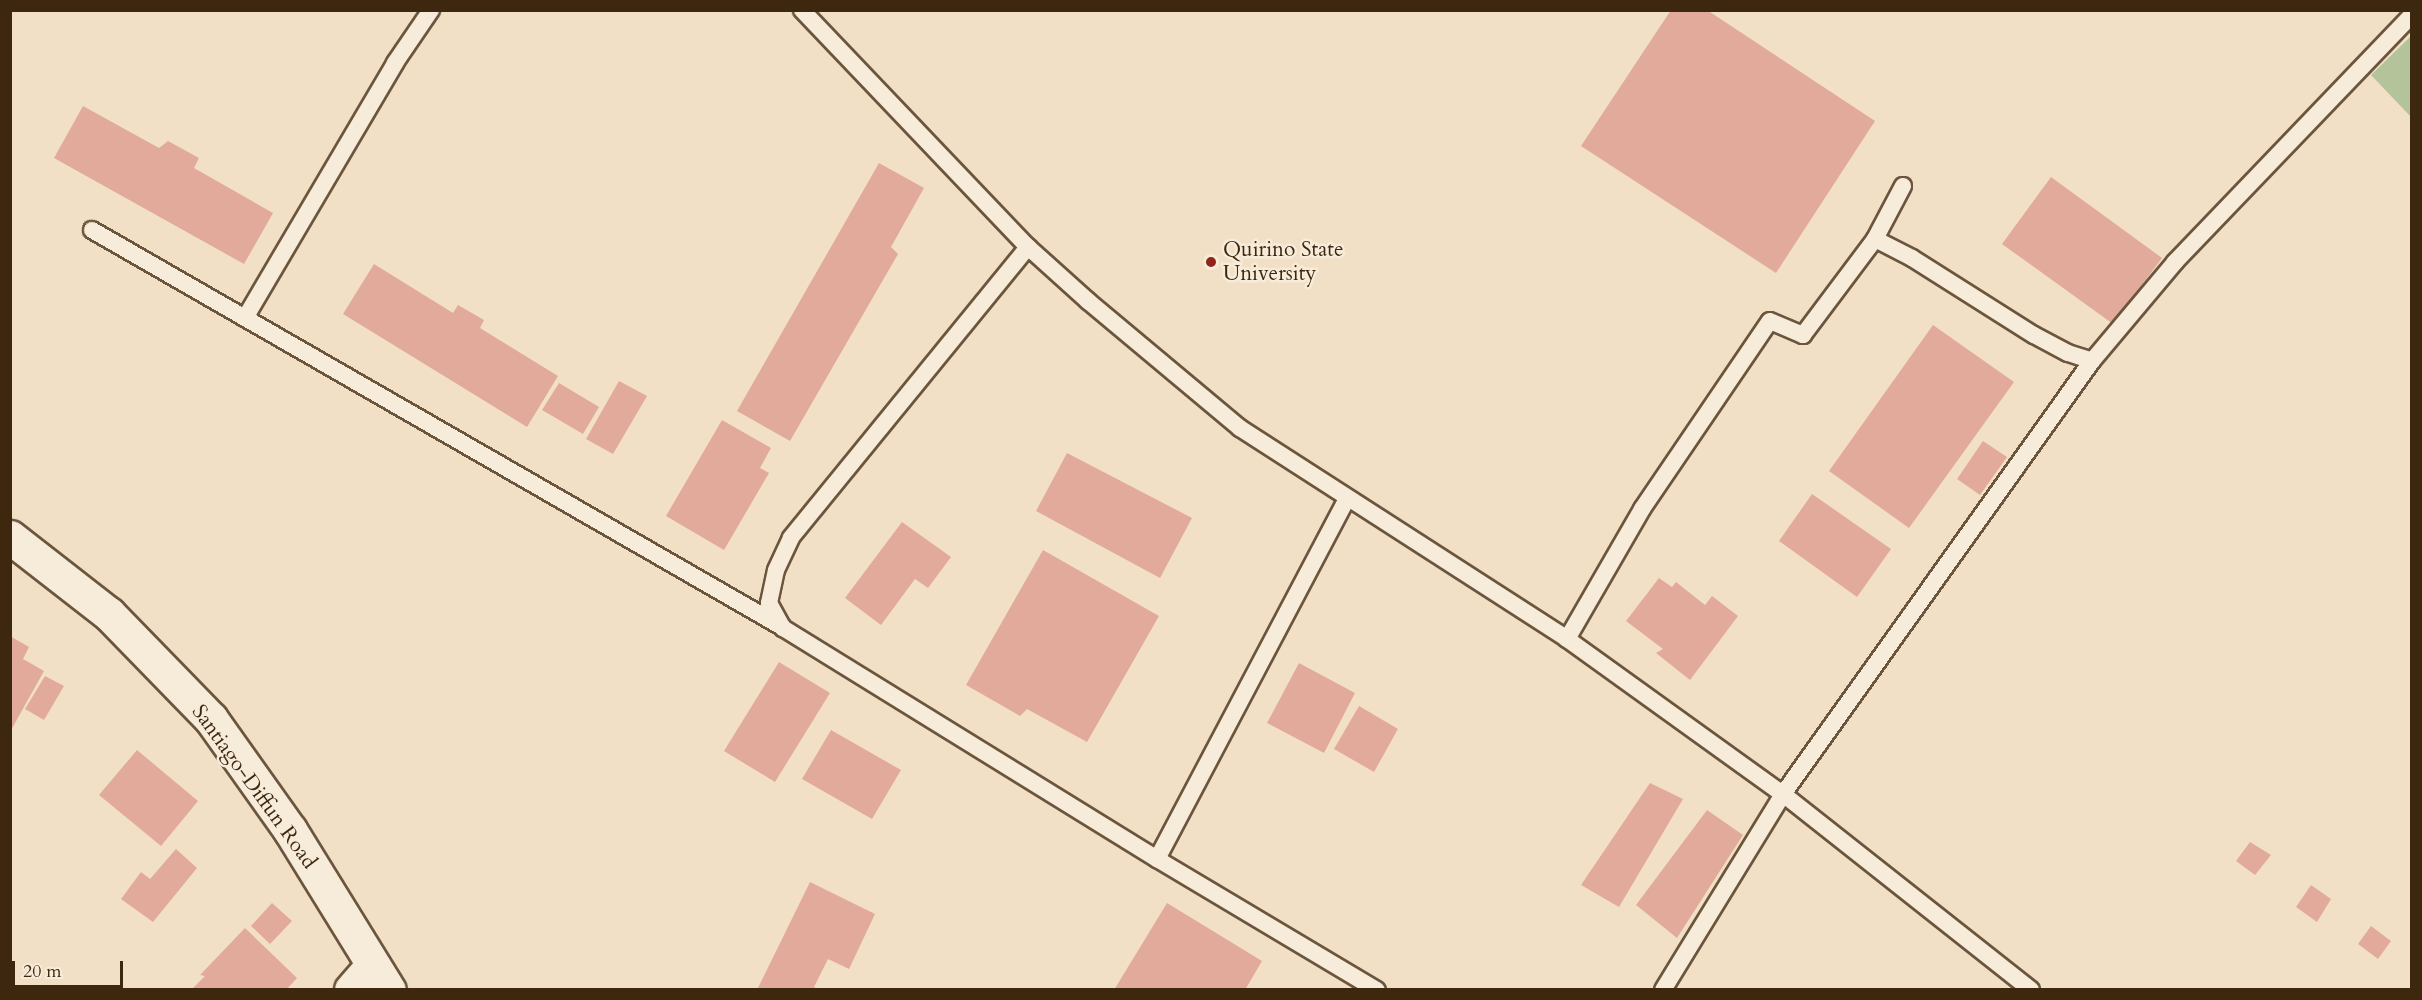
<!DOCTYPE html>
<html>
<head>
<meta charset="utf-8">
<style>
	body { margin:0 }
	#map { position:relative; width:2422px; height:1000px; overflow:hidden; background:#f2e0c6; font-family:Cardo,serif }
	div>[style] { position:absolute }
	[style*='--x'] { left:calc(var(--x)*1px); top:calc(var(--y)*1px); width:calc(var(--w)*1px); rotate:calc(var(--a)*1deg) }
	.green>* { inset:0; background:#b4c39a }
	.building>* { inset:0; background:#e2aa9b }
	.roads { filter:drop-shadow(2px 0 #6b553d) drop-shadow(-2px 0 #6b553d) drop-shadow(0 2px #6b553d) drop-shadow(0 -2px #6b553d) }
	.lane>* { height:16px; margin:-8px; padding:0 8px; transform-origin:8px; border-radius:8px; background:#f7ebda }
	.street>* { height:32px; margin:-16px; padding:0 16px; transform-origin:16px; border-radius:16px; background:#f7ebda }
	.secondary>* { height:33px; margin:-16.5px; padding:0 16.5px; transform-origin:16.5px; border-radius:16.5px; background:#f7ebda }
	.dots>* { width:16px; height:16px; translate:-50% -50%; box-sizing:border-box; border:3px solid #f7ebda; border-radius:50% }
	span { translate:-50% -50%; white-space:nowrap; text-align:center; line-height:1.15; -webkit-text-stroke:5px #f7ebda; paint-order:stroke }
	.poi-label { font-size:21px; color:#3e270f }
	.left { translate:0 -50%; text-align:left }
	.street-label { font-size:21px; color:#3e270f }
	.frame { position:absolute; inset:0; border:12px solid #3e270f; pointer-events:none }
	.scale { position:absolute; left:12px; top:961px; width:111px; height:27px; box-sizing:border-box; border:3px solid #3e270f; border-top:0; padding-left:8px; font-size:18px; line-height:21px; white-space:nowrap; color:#3e270f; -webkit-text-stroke:4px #f7ebda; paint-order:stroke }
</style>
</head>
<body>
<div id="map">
	<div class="green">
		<div style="clip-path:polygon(2411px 36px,2411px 117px,2371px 75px)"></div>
	</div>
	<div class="building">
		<div style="clip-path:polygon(1671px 10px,1707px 10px,1875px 121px,1776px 273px,1581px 146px)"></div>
		<div style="clip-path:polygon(83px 106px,159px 148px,168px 141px,199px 158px,194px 168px,273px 213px,244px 264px,54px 158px)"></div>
		<div style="clip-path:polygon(879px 163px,924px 188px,891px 247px,898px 254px,790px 441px,737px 411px)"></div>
		<div style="clip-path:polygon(2051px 177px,2162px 258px,2113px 324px,2002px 244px)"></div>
		<div style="clip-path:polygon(374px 264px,453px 313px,458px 305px,484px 320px,480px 328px,558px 376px,527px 427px,343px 314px)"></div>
		<div style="clip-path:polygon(1933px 325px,2014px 382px,1909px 528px,1829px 471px)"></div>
		<div style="clip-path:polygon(619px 381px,647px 396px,613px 454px,586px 439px)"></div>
		<div style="clip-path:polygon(559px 383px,599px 407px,583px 434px,542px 410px)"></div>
		<div style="clip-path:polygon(722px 420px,771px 448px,760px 468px,769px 473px,724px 550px,666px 516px)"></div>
		<div style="clip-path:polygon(1983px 441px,2007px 457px,1980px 495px,1957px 479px)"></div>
		<div style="clip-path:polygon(1067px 453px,1192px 518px,1160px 578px,1036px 511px)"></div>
		<div style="clip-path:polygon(1812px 494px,1891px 549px,1857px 597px,1779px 541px)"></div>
		<div style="clip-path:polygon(902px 522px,951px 557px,928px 588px,915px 579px,881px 625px,845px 598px)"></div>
		<div style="clip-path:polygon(1043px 550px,1159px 616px,1087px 742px,1027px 709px,1020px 716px,966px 685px)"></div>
		<div style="clip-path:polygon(1659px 578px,1672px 587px,1676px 582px,1705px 605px,1712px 596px,1738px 616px,1690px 680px,1656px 653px,1663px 649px,1626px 621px)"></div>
		<div style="clip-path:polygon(10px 636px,29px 647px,23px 659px,44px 671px,10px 732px)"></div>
		<div style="clip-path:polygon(779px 662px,830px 693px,775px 782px,724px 751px)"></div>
		<div style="clip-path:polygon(1299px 663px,1355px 693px,1324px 753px,1267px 723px)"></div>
		<div style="clip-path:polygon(45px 676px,64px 686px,44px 720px,25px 709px)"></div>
		<div style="clip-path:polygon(1359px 706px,1398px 729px,1374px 772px,1334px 749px)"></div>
		<div style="clip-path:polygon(831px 730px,901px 770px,872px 819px,802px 779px)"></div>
		<div style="clip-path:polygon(137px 750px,198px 801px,161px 846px,99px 795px)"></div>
		<div style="clip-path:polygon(1650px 783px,1683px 799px,1619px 907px,1581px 885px)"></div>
		<div style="clip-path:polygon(1707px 810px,1743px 835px,1677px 938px,1636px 905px)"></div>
		<div style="clip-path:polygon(2250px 842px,2271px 855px,2255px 875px,2236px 861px)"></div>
		<div style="clip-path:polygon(176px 849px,197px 868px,153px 922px,121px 899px,141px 872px,150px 879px)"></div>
		<div style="clip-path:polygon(810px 882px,875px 914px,849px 969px,828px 959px,814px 987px,819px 990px,757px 990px)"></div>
		<div style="clip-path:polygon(2311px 885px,2331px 899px,2317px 922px,2296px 907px)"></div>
		<div style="clip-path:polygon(272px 903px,292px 921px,270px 944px,251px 926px)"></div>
		<div style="clip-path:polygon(1167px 903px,1262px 961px,1245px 990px,1114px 990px)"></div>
		<div style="clip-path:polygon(2371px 926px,2391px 941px,2378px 959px,2358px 944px)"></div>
		<div style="clip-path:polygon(245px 928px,297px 978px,286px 990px,191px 990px,205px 976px,200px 975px)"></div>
	</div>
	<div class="roads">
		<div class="lane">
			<div style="--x:802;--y:10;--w:327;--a:46.4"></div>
			<div style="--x:1028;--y:247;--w:81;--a:42"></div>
			<div style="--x:1088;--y:301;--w:198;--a:39.9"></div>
			<div style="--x:1240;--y:428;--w:389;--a:32.8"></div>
			<div style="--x:1567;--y:639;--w:266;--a:35.7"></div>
			<div style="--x:1783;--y:794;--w:316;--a:38.3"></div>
			<div style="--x:92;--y:230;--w:796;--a:29.91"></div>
			<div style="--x:1875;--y:239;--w:42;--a:27.2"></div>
			<div style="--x:1912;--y:258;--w:144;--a:32.3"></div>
			<div style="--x:2034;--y:335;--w:38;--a:28"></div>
			<div style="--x:2068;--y:353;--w:25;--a:18"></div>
			<div style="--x:1028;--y:247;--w:375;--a:129.2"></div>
			<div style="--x:791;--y:538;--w:35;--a:115"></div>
			<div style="--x:776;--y:570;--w:34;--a:102"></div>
			<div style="--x:769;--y:603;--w:29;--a:61"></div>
			<div style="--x:783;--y:628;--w:440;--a:31.7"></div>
			<div style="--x:1157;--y:859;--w:256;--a:30.8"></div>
			<div style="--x:245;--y:318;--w:296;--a:-59.5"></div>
			<div style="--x:395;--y:63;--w:64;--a:-55.8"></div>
			<div style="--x:1567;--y:639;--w:150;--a:-60"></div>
			<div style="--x:1642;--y:509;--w:227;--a:-55.8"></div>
			<div style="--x:1770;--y:321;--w:36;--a:23"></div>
			<div style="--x:1803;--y:335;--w:120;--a:-53.1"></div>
			<div style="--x:1875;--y:239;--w:60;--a:-62.2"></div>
			<div style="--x:1157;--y:859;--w:407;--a:-62.2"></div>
			<div style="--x:1663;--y:990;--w:230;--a:-58.5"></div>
			<div style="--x:1783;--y:794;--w:532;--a:-54.49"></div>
			<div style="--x:2092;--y:361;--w:129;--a:-50"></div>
			<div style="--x:2175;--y:262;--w:342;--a:-46.2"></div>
		</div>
		<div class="street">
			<div style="--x:351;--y:990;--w:32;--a:-49"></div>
		</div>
		<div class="secondary">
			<div style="--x:10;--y:537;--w:125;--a:37.9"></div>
			<div style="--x:109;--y:614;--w:146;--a:45.8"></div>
			<div style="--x:211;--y:719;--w:136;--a:54.6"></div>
			<div style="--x:290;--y:830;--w:188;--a:58.3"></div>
		</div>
	</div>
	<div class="dots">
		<div style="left:1211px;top:262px;background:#8f2418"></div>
	</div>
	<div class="poi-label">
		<span class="left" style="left:1223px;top:262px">Quirino State<br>University</span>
	</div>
	<div class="street-label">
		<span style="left:254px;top:787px;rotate:54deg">Santiago-Diffun Road</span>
	</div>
	<div class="frame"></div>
	<div class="scale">20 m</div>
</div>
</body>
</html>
